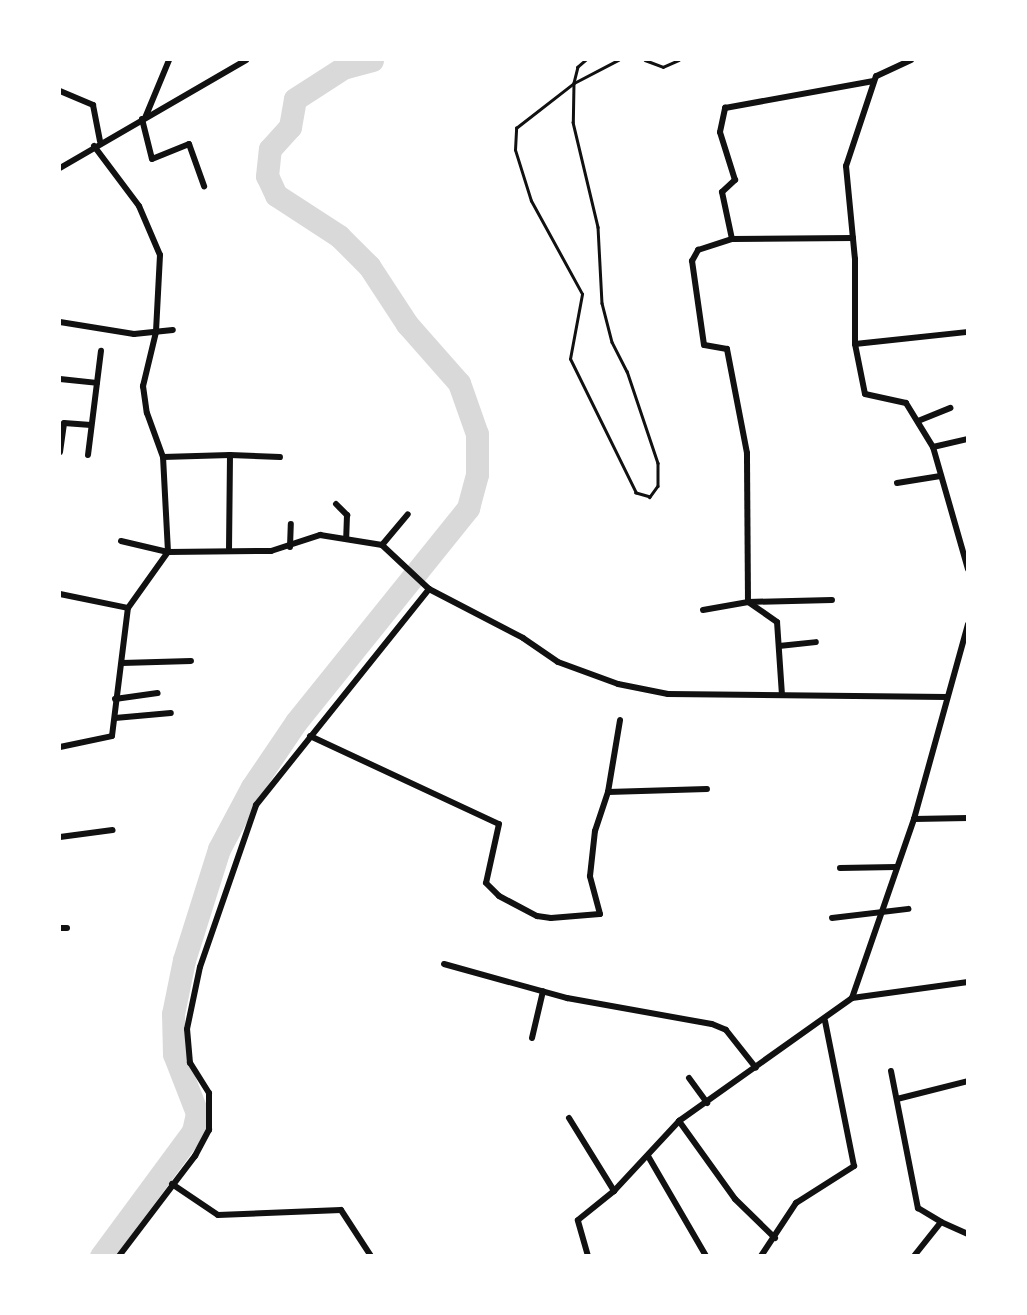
<!DOCTYPE html>
<html>
<head>
<meta charset="utf-8">
<style>
	body { margin:0 }
	#map { position:relative; width:1027px; height:1315px; overflow:hidden; background:#fff; font-family:"Fira Sans",sans-serif }
	div>[style] { position:absolute }
	[style*='--x'] { left:calc(var(--x)*1px); top:calc(var(--y)*1px); width:calc(var(--w)*1px); rotate:calc(var(--a)*1deg) }
	.river>* { height:23px; margin:-11.5px; padding:0 11.5px; transform-origin:11.5px; border-radius:11.5px; background:#d9d9d9 }
	.path>* { height:2.5px; margin:-1.25px; padding:0 1.25px; transform-origin:1.25px; border-radius:1.25px; background:#111 }
	.minor>* { height:6px; margin:-3px; padding:0 3px; transform-origin:3px; border-radius:3px; background:#111 }
	span { translate:-50% -50%; white-space:nowrap; text-align:center; line-height:1.15; -webkit-text-stroke:5px #fff; paint-order:stroke }
	.frame { position:absolute; inset:0; border:61px solid #fff; pointer-events:none }
</style>
</head>
<body>
<div id="map">
	<div class="river">
		<div style="--x:101;--y:1256;--w:155;--a:-53.6"></div>
		<div style="--x:193;--y:1131;--w:18;--a:-77"></div>
		<div style="--x:197;--y:1113;--w:63;--a:-111.3"></div>
		<div style="--x:174;--y:1054;--w:40;--a:-91.4"></div>
		<div style="--x:173;--y:1014;--w:55;--a:-78.5"></div>
		<div style="--x:184;--y:960;--w:116;--a:-72.5"></div>
		<div style="--x:219;--y:849;--w:70;--a:-62"></div>
		<div style="--x:252;--y:787;--w:78;--a:-55.9"></div>
		<div style="--x:296;--y:722;--w:275;--a:-51.2"></div>
		<div style="--x:468;--y:508;--w:35;--a:-75"></div>
		<div style="--x:477;--y:474;--w:40;--a:-90"></div>
		<div style="--x:477;--y:434;--w:54;--a:-109.4"></div>
		<div style="--x:459;--y:383;--w:79;--a:-131.4"></div>
		<div style="--x:407;--y:324;--w:69;--a:-123.2"></div>
		<div style="--x:369;--y:266;--w:42;--a:-135"></div>
		<div style="--x:339;--y:236;--w:75;--a:-146.9"></div>
		<div style="--x:276;--y:195;--w:21;--a:-115"></div>
		<div style="--x:267;--y:176;--w:27;--a:-84"></div>
		<div style="--x:270;--y:149;--w:30;--a:-48"></div>
		<div style="--x:290;--y:127;--w:28;--a:-80"></div>
		<div style="--x:295;--y:99;--w:57;--a:-32.9"></div>
		<div style="--x:343;--y:68;--w:30;--a:-15"></div>
	</div>
	<div class="path">
		<div style="--x:586;--y:60;--w:11;--a:139"></div>
		<div style="--x:578;--y:67;--w:16;--a:104"></div>
		<div style="--x:574;--y:83;--w:39;--a:91"></div>
		<div style="--x:573;--y:122;--w:108;--a:76.6"></div>
		<div style="--x:598;--y:227;--w:76;--a:87"></div>
		<div style="--x:602;--y:303;--w:40;--a:75.6"></div>
		<div style="--x:612;--y:342;--w:33;--a:63"></div>
		<div style="--x:627;--y:371;--w:97;--a:71.4"></div>
		<div style="--x:658;--y:463;--w:23;--a:90"></div>
		<div style="--x:658;--y:486;--w:14;--a:126"></div>
		<div style="--x:650;--y:497;--w:15;--a:-164"></div>
		<div style="--x:636;--y:493;--w:149;--a:-116.2"></div>
		<div style="--x:570;--y:359;--w:66;--a:-79.5"></div>
		<div style="--x:582;--y:294;--w:106;--a:-118.7"></div>
		<div style="--x:531;--y:201;--w:53;--a:-107.4"></div>
		<div style="--x:515;--y:150;--w:22;--a:-87"></div>
		<div style="--x:516;--y:128;--w:73;--a:-37.8"></div>
		<div style="--x:574;--y:83;--w:50;--a:-27.6"></div>
		<div style="--x:645;--y:60;--w:19;--a:21"></div>
		<div style="--x:663;--y:67;--w:17;--a:-24"></div>
	</div>
	<div class="minor">
		<div style="--x:911;--y:60;--w:38;--a:155"></div>
		<div style="--x:876;--y:76;--w:95;--a:108.4"></div>
		<div style="--x:846;--y:166;--w:93;--a:84.5"></div>
		<div style="--x:855;--y:259;--w:85;--a:90"></div>
		<div style="--x:855;--y:344;--w:51;--a:78.7"></div>
		<div style="--x:865;--y:394;--w:42;--a:12.4"></div>
		<div style="--x:906;--y:403;--w:52;--a:58.5"></div>
		<div style="--x:933;--y:447;--w:127;--a:74"></div>
		<div style="--x:60;--y:91;--w:36;--a:23"></div>
		<div style="--x:93;--y:105;--w:37;--a:79"></div>
		<div style="--x:145;--y:118;--w:63;--a:-67.5"></div>
		<div style="--x:142;--y:119;--w:41;--a:76"></div>
		<div style="--x:152;--y:159;--w:40;--a:-22"></div>
		<div style="--x:189;--y:144;--w:45;--a:70.3"></div>
		<div style="--x:94;--y:146;--w:75;--a:53.1"></div>
		<div style="--x:139;--y:206;--w:53;--a:66.8"></div>
		<div style="--x:160;--y:255;--w:77;--a:93"></div>
		<div style="--x:156;--y:332;--w:56;--a:103.5"></div>
		<div style="--x:143;--y:386;--w:27;--a:82"></div>
		<div style="--x:147;--y:413;--w:47;--a:70"></div>
		<div style="--x:163;--y:457;--w:67;--a:-1.7"></div>
		<div style="--x:230;--y:455;--w:93;--a:90.6"></div>
		<div style="--x:60;--y:168;--w:215;--a:-30.1"></div>
		<div style="--x:732;--y:239;--w:48;--a:-102"></div>
		<div style="--x:722;--y:192;--w:18;--a:-43"></div>
		<div style="--x:735;--y:180;--w:50;--a:-107.4"></div>
		<div style="--x:720;--y:132;--w:25;--a:-78"></div>
		<div style="--x:725;--y:108;--w:151;--a:-10.3"></div>
		<div style="--x:60;--y:322;--w:75;--a:9.2"></div>
		<div style="--x:134;--y:334;--w:39;--a:-6"></div>
		<div style="--x:855;--y:344;--w:114;--a:-6.1"></div>
		<div style="--x:60;--y:379;--w:37;--a:6"></div>
		<div style="--x:918;--y:421;--w:35;--a:-22"></div>
		<div style="--x:933;--y:447;--w:36;--a:-13"></div>
		<div style="--x:60;--y:452;--w:29;--a:-82"></div>
		<div style="--x:64;--y:423;--w:27;--a:4"></div>
		<div style="--x:88;--y:455;--w:105;--a:-82.9"></div>
		<div style="--x:230;--y:455;--w:50;--a:2.3"></div>
		<div style="--x:897;--y:483;--w:44;--a:-9.2"></div>
		<div style="--x:336;--y:504;--w:16;--a:45"></div>
		<div style="--x:347;--y:515;--w:23;--a:92"></div>
		<div style="--x:121;--y:541;--w:48;--a:13.2"></div>
		<div style="--x:168;--y:552;--w:95;--a:-93"></div>
		<div style="--x:382;--y:545;--w:40;--a:-50"></div>
		<div style="--x:290;--y:547;--w:23;--a:-88"></div>
		<div style="--x:60;--y:594;--w:69;--a:11.6"></div>
		<div style="--x:128;--y:608;--w:69;--a:-54.5"></div>
		<div style="--x:168;--y:552;--w:103;--a:-0.6"></div>
		<div style="--x:271;--y:551;--w:52;--a:-18.1"></div>
		<div style="--x:320;--y:535;--w:63;--a:9.2"></div>
		<div style="--x:382;--y:545;--w:64;--a:43.1"></div>
		<div style="--x:429;--y:589;--w:106;--a:27.5"></div>
		<div style="--x:523;--y:638;--w:42;--a:34.4"></div>
		<div style="--x:558;--y:662;--w:64;--a:20.1"></div>
		<div style="--x:618;--y:684;--w:51;--a:11.3"></div>
		<div style="--x:668;--y:694;--w:279;--a:0.6"></div>
		<div style="--x:703;--y:610;--w:46;--a:-10.1"></div>
		<div style="--x:748;--y:602;--w:84;--a:-1.4"></div>
		<div style="--x:779;--y:646;--w:37;--a:-6"></div>
		<div style="--x:122;--y:663;--w:69;--a:-1.7"></div>
		<div style="--x:782;--y:695;--w:73;--a:-93.9"></div>
		<div style="--x:777;--y:622;--w:35;--a:-145"></div>
		<div style="--x:748;--y:602;--w:149;--a:-90.4"></div>
		<div style="--x:747;--y:453;--w:106;--a:-100.9"></div>
		<div style="--x:727;--y:349;--w:23;--a:-170"></div>
		<div style="--x:704;--y:345;--w:85;--a:-98.1"></div>
		<div style="--x:692;--y:261;--w:13;--a:-61"></div>
		<div style="--x:698;--y:250;--w:36;--a:-18"></div>
		<div style="--x:732;--y:239;--w:121;--a:-0.5"></div>
		<div style="--x:115;--y:699;--w:43;--a:-7.9"></div>
		<div style="--x:115;--y:718;--w:56;--a:-5.1"></div>
		<div style="--x:310;--y:736;--w:208;--a:25"></div>
		<div style="--x:499;--y:824;--w:60;--a:102.4"></div>
		<div style="--x:486;--y:883;--w:18;--a:45"></div>
		<div style="--x:499;--y:896;--w:43;--a:27.8"></div>
		<div style="--x:537;--y:916;--w:14;--a:8"></div>
		<div style="--x:551;--y:918;--w:49;--a:-4.7"></div>
		<div style="--x:600;--y:914;--w:39;--a:-105"></div>
		<div style="--x:590;--y:876;--w:45;--a:-83.7"></div>
		<div style="--x:595;--y:831;--w:41;--a:-71.6"></div>
		<div style="--x:608;--y:792;--w:99;--a:-1.7"></div>
		<div style="--x:60;--y:747;--w:53;--a:-11.9"></div>
		<div style="--x:112;--y:736;--w:129;--a:-82.9"></div>
		<div style="--x:608;--y:792;--w:73;--a:-80.5"></div>
		<div style="--x:914;--y:819;--w:54;--a:-1.1"></div>
		<div style="--x:60;--y:837;--w:53;--a:-7.5"></div>
		<div style="--x:840;--y:868;--w:56;--a:-1"></div>
		<div style="--x:832;--y:918;--w:77;--a:-6.8"></div>
		<div style="--x:60;--y:928;--w:7;--a:0"></div>
		<div style="--x:444;--y:964;--w:128;--a:15.5"></div>
		<div style="--x:567;--y:998;--w:147;--a:10.2"></div>
		<div style="--x:712;--y:1024;--w:15;--a:23"></div>
		<div style="--x:726;--y:1030;--w:48;--a:51.7"></div>
		<div style="--x:852;--y:998;--w:117;--a:-7.9"></div>
		<div style="--x:532;--y:1038;--w:48;--a:-76.8"></div>
		<div style="--x:891;--y:1071;--w:140;--a:78.9"></div>
		<div style="--x:918;--y:1208;--w:27;--a:31"></div>
		<div style="--x:689;--y:1078;--w:31;--a:54"></div>
		<div style="--x:897;--y:1099;--w:73;--a:-14.2"></div>
		<div style="--x:569;--y:1118;--w:86;--a:58.3"></div>
		<div style="--x:679;--y:1121;--w:96;--a:54.3"></div>
		<div style="--x:735;--y:1199;--w:56;--a:44.3"></div>
		<div style="--x:648;--y:1156;--w:116;--a:59.9"></div>
		<div style="--x:172;--y:1184;--w:55;--a:34"></div>
		<div style="--x:218;--y:1215;--w:123;--a:-2.3"></div>
		<div style="--x:341;--y:1210;--w:55;--a:56.9"></div>
		<div style="--x:119;--y:1256;--w:126;--a:-52.8"></div>
		<div style="--x:195;--y:1156;--w:30;--a:-62"></div>
		<div style="--x:209;--y:1130;--w:37;--a:-90"></div>
		<div style="--x:209;--y:1093;--w:36;--a:-122"></div>
		<div style="--x:190;--y:1063;--w:34;--a:-95"></div>
		<div style="--x:187;--y:1029;--w:63;--a:-78.2"></div>
		<div style="--x:200;--y:967;--w:171;--a:-70.9"></div>
		<div style="--x:256;--y:805;--w:277;--a:-51.3"></div>
		<div style="--x:588;--y:1256;--w:37;--a:-106"></div>
		<div style="--x:578;--y:1220;--w:46;--a:-38.9"></div>
		<div style="--x:614;--y:1191;--w:96;--a:-47.1"></div>
		<div style="--x:679;--y:1121;--w:212;--a:-35.4"></div>
		<div style="--x:852;--y:998;--w:189;--a:-70.9"></div>
		<div style="--x:914;--y:819;--w:202;--a:-74.5"></div>
		<div style="--x:761;--y:1256;--w:64;--a:-56.6"></div>
		<div style="--x:796;--y:1203;--w:69;--a:-32.5"></div>
		<div style="--x:854;--y:1166;--w:148;--a:-101.3"></div>
		<div style="--x:914;--y:1256;--w:43;--a:-51.5"></div>
		<div style="--x:941;--y:1222;--w:30;--a:24"></div>
	</div>
	<div class="frame"></div>
</div>
</body>
</html>
